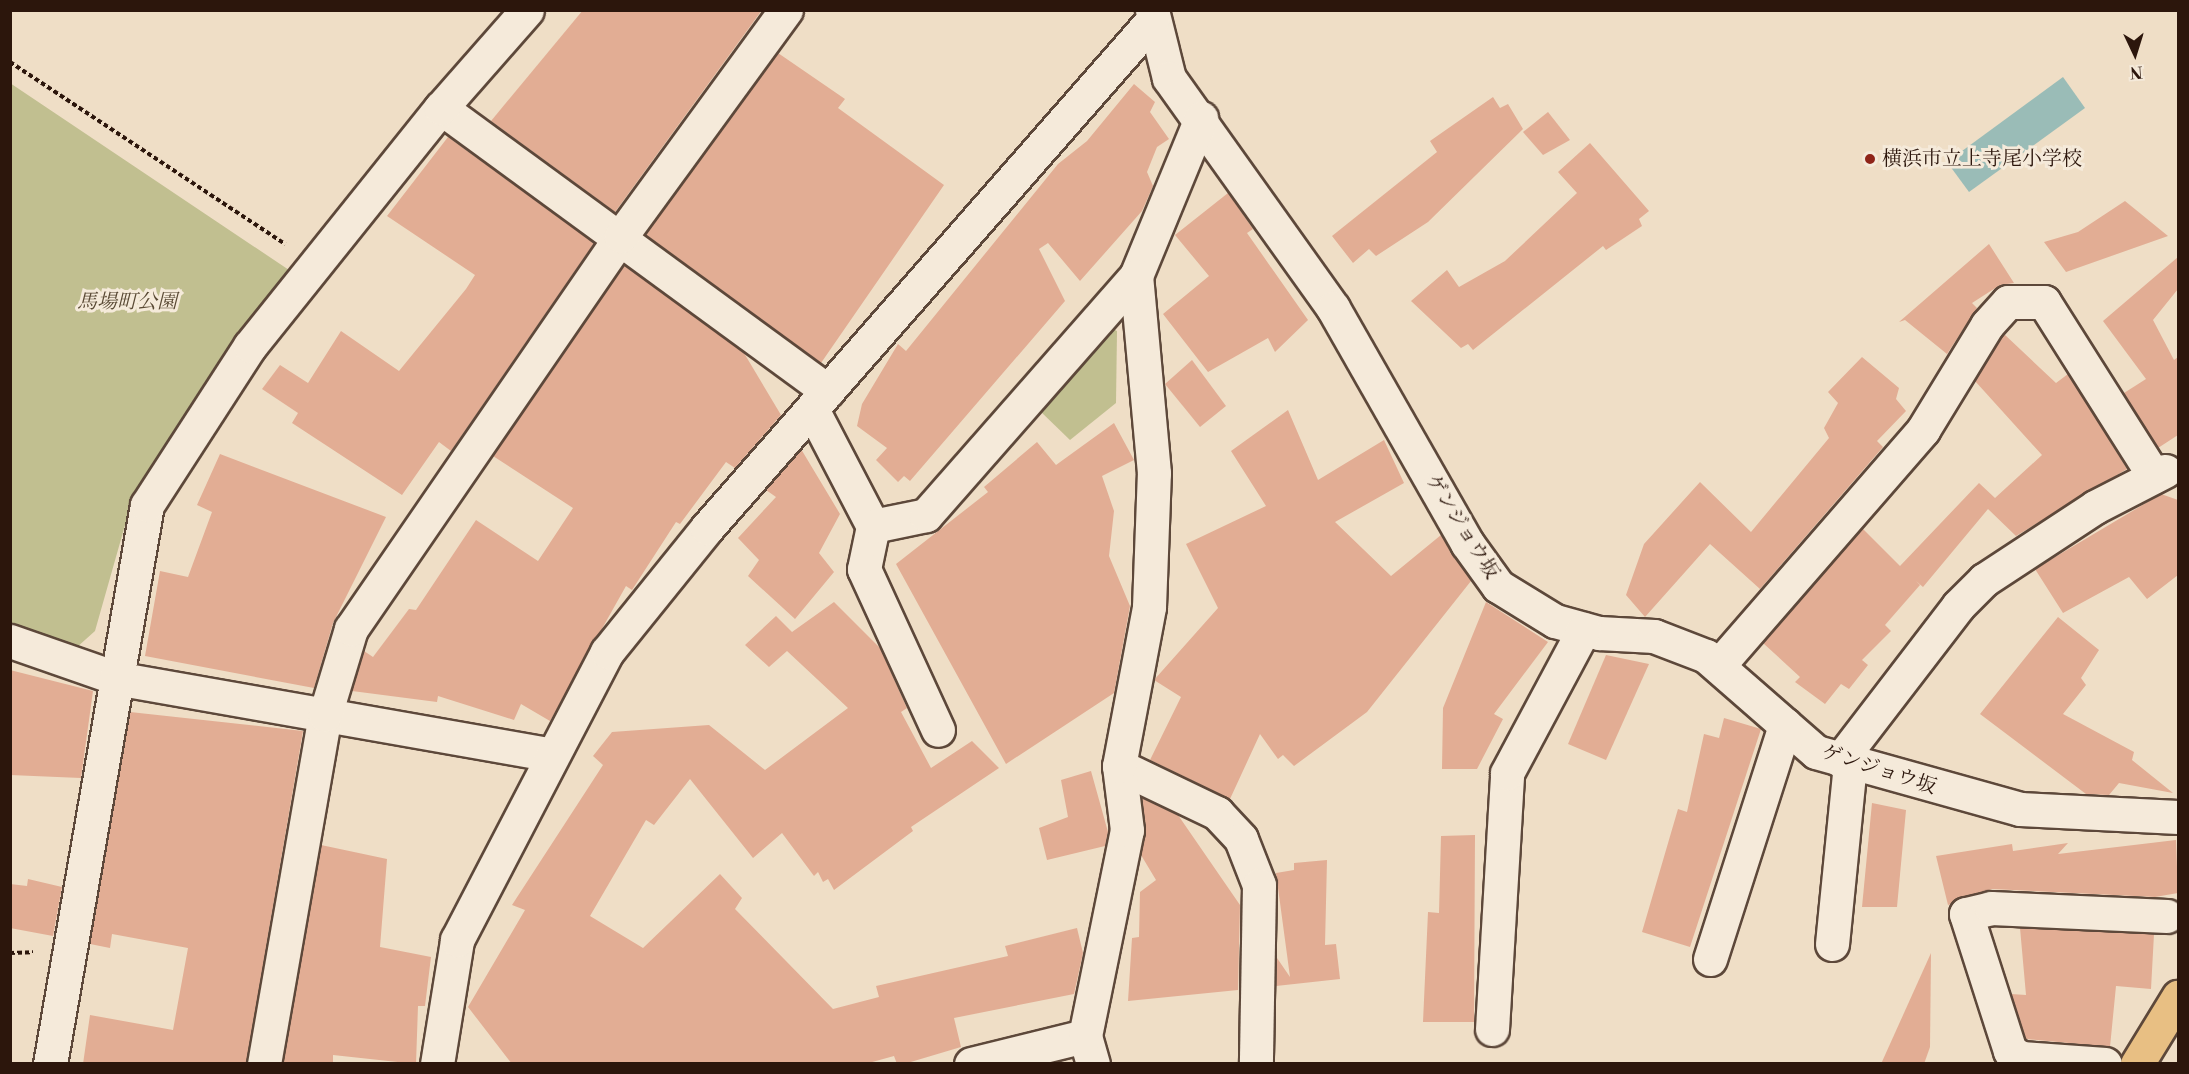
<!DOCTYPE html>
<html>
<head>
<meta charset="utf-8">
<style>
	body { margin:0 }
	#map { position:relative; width:2189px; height:1074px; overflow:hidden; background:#efdec6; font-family:"Libre Bodoni","Noto Serif JP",serif }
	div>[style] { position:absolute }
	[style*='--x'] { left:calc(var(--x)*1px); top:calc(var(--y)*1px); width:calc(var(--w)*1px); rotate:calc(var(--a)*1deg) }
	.green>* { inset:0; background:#c1bf90 }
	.water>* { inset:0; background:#9abcb7 }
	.building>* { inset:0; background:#e2ad94 }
	.path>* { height:4px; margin-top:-2px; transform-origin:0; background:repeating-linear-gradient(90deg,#2c160c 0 4.5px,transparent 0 7.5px) }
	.roads { filter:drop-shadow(2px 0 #5d483a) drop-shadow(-2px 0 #5d483a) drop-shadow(0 2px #5d483a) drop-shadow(0 -2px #5d483a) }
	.minor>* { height:33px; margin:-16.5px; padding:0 16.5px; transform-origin:16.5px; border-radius:16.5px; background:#f5eada }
	.major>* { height:33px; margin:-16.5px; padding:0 16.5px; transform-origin:16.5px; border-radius:16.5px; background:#e8bf83 }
	.dots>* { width:16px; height:16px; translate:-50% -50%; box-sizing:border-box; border:3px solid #f5eada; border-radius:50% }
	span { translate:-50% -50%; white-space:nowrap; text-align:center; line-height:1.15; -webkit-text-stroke:6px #f5eada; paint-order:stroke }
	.poi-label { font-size:20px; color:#2c160c }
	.left { translate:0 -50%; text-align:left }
	.park-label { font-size:20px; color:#594934; font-style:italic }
	.street-label { font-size:20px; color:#2c160c }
	.frame { position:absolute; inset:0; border:12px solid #2c160c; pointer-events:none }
	.north { position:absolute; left:2105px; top:24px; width:60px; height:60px; -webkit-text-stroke:4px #f5eada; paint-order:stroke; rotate:176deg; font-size:16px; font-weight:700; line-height:24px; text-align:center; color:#2c160c }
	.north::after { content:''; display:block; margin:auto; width:21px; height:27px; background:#2c160c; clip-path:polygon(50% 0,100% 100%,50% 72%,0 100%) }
</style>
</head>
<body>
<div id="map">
	<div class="green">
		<div style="clip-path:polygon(10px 83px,289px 270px,131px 504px,95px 631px,76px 648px,11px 627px)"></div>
		<div style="clip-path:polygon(1105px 325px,1117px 331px,1116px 403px,1070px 440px,1039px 410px)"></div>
	</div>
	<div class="water">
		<div style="clip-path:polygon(2063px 77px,2085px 108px,1969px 192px,1947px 162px)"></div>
	</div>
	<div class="building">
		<div style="clip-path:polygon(583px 10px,762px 10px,615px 212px,491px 121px)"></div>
		<div style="clip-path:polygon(778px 53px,845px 99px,838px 108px,944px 185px,821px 363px,645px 234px)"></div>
		<div style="clip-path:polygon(1134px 84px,1155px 102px,1150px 112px,1169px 139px,1157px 147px,1147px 172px,1153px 186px,1142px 211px,1080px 281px,1048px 243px,1039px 249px,1065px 301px,910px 481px,904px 476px,898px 482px,876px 460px,887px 448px,857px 426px,862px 404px,898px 344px,906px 351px,1058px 164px,1087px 141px)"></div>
		<div style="clip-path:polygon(1493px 97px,1500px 108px,1508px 104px,1523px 129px,1428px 222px,1376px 256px,1369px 249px,1353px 263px,1332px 236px,1437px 152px,1430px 141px)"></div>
		<div style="clip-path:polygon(1548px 112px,1570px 140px,1543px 155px,1523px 132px)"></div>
		<div style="clip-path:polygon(448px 137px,594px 243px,451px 451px,439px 442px,402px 495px,292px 423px,298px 413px,262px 389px,280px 365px,308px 383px,341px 331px,399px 371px,466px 289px,475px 275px,387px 216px)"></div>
		<div style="clip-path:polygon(1590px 143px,1649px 211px,1639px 219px,1642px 226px,1606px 250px,1603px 246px,1473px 350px,1468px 344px,1461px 348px,1411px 301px,1447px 270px,1459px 287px,1505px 261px,1577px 193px,1558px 172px)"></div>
		<div style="clip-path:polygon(1228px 193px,1253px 229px,1247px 233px,1308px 320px,1275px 352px,1268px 338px,1208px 372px,1163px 314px,1209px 276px,1175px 235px)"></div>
		<div style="clip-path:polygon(2125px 201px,2168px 236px,2066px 272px,2044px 242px,2078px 232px)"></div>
		<div style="clip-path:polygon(1989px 244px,2014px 283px,2000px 285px,1972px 303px,1977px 308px,1947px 354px,1905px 320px,1899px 322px)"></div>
		<div style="clip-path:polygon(2178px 257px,2178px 289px,2153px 320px,2174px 360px,2178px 357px,2178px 435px,2158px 448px,2124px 393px,2146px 379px,2103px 321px)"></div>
		<div style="clip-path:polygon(624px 265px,744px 353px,781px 415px,735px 468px,726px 462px,680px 524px,676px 522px,632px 590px,626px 586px,550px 721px,521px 704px,514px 720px,438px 696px,437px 702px,352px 691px,364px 651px,373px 657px,409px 609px,416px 610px,476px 520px,538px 561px,573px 508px,493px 456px)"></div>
		<div style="clip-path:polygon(2004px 334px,2056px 383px,2068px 374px,2127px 469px,2016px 536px,1988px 509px,1923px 587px,1916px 581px,1920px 585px,1885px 625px,1891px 631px,1862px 660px,1868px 665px,1849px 689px,1841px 684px,1825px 704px,1795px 682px,1800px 677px,1763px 643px,1862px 528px,1900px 566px,1979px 483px,1995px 498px,2042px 455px,1975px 381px)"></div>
		<div style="clip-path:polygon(1862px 357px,1899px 388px,1896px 399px,1906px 411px,1877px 441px,1883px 447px,1760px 589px,1710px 544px,1645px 617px,1626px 595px,1644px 544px,1700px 482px,1751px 532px,1829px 438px,1824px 428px,1838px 403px,1828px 392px)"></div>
		<div style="clip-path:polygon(1192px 360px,1226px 406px,1200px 427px,1165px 384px)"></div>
		<div style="clip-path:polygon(1288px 410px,1318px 480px,1384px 440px,1404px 483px,1335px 522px,1391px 576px,1441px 535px,1471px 581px,1367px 712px,1294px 766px,1283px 755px,1278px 759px,1260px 734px,1230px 799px,1150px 760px,1181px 697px,1154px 680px,1218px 608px,1186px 544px,1266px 506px,1231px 451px)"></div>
		<div style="clip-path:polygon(1114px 423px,1134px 460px,1102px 476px,1114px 511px,1109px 556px,1130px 606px,1114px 693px,1006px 764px,896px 564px,988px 492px,984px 487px,1037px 442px,1056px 465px)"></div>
		<div style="clip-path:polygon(801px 449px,840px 514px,819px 553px,834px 572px,795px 619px,748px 576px,759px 560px,738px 538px,776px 497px,766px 490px)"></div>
		<div style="clip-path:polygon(220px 454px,386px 517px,333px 623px,314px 688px,145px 656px,160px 571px,188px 577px,212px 512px,197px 505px)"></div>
		<div style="clip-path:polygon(2161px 494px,2178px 500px,2178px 575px,2147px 599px,2129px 577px,2063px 613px,2035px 569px)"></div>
		<div style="clip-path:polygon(834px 602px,880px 648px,907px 708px,901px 712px,931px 768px,972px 741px,999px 768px,911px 827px,913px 831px,834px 890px,828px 879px,823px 882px,818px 872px,814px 876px,782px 833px,753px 858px,690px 779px,654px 825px,646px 820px,590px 916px,643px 948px,720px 874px,742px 898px,735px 909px,833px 1009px,879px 997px,876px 986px,1008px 956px,1005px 946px,1077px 928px,1083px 953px,1074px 994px,954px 1018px,961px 1047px,904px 1064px,897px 1064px,894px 1056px,865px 1064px,512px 1064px,468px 1007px,525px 910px,512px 905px,603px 765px,593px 756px,612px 732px,709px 725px,765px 770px,848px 708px,787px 651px,769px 667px,745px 645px,776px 616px,792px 632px)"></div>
		<div style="clip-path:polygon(1486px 602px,1548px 642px,1494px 714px,1503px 719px,1477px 769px,1442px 769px,1443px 708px)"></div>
		<div style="clip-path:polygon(2058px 617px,2099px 650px,2081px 678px,2086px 685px,2063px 714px,2134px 752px,2132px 760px,2173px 793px,2119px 783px,2109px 795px,2086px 794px,1980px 714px)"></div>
		<div style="clip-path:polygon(1606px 655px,1649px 664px,1606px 760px,1568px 744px)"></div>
		<div style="clip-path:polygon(10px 670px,93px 691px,81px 778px,10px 775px)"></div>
		<div style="clip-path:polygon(130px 712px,303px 731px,246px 1064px,83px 1064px,90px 1015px,173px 1030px,188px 948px,112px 934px,110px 948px,90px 944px)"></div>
		<div style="clip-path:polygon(1724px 718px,1761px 729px,1690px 947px,1642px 932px,1678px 809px,1687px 812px,1704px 734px,1719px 738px)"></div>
		<div style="clip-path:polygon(1091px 771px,1108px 832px,1105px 846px,1047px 860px,1039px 828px,1068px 817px,1061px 780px)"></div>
		<div style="clip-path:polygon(1142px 798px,1178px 815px,1240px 905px,1238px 990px,1128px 1001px,1132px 938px,1139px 937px,1140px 892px,1156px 880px,1141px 855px,1146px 828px)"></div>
		<div style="clip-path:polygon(1872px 803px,1906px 810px,1897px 907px,1862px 907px)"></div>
		<div style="clip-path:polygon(1475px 835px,1474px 1022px,1423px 1022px,1428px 912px,1439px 913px,1441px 836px)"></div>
		<div style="clip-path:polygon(2176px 840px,2178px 893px,2155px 897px,1992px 889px,1948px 905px,1936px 856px,2012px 844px,2013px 851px,2068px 843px,2058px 854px)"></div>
		<div style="clip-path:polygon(321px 845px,387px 859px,380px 947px,431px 957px,425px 1006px,418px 1006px,416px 1064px,333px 1055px,333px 1064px,283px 1064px)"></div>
		<div style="clip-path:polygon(1327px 860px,1325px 945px,1336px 944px,1340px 979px,1276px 986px,1277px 958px,1290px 977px,1276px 873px,1294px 870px,1294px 863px)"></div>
		<div style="clip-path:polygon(28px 879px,62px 887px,53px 936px,10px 928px,10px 884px,27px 886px)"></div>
		<div style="clip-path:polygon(2020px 928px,2154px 934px,2151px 989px,2116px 986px,2110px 1047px,2026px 1039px,2011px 994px,2026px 995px)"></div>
		<div style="clip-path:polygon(1931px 953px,1930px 1047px,1924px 1064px,1881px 1064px)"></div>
	</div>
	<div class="path">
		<div style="--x:10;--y:62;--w:330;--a:33.5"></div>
		<div style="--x:10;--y:953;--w:23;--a:-2"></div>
	</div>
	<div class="roads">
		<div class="minor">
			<div style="--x:1152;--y:10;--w:70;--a:76"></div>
			<div style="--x:1169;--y:78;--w:282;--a:54.5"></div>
			<div style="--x:1333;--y:308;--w:271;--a:60.3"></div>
			<div style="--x:1467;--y:543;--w:53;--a:54.2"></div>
			<div style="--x:1498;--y:586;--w:67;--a:31.6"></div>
			<div style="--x:1555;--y:621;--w:46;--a:15.3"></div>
			<div style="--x:1599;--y:633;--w:55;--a:3.1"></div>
			<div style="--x:1654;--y:636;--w:56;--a:21"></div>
			<div style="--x:1706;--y:656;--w:146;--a:41.1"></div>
			<div style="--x:1816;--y:752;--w:212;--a:15.6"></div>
			<div style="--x:2020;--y:809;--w:158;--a:2.9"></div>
			<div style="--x:441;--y:108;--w:479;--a:36.2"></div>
			<div style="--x:812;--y:409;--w:132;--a:62.5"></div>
			<div style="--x:873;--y:526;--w:44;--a:101.8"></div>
			<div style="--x:864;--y:569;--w:177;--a:65.3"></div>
			<div style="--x:873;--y:526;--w:54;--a:-11.7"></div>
			<div style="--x:926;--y:515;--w:318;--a:-48.7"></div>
			<div style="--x:1136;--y:276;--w:171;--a:-67.6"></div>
			<div style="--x:10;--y:641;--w:112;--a:19.2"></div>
			<div style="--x:116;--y:678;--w:442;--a:10"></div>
			<div style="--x:1718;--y:666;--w:313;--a:-49"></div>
			<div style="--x:1923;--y:430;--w:123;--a:-58.6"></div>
			<div style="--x:1987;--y:325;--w:31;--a:-48"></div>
			<div style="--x:2008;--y:302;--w:36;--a:0"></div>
			<div style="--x:2044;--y:302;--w:206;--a:57.7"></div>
			<div style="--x:1840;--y:760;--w:194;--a:-52.5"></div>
			<div style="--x:1958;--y:606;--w:37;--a:-45"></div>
			<div style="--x:1984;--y:580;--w:133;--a:-33.3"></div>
			<div style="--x:2095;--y:507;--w:79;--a:-27.2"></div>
			<div style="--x:1119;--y:766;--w:109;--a:25.6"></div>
			<div style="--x:1217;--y:813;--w:35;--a:47"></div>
			<div style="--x:1241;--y:839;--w:49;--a:68.6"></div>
			<div style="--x:1259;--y:885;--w:179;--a:91"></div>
			<div style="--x:1832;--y:944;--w:182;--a:-84.3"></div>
			<div style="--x:1710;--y:959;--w:246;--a:-72.2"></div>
			<div style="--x:1492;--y:1029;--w:256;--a:-86.6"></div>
			<div style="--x:1507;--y:773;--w:163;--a:-61.9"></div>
			<div style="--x:50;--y:1064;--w:567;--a:-80.16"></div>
			<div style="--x:147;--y:505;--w:189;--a:-57.1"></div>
			<div style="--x:250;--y:346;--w:305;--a:-51.3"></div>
			<div style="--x:441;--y:108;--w:130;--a:-48.7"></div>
			<div style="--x:264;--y:1064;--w:354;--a:-80.1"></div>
			<div style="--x:325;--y:715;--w:90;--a:-73.2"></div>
			<div style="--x:351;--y:629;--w:477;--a:-55.5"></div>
			<div style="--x:621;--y:236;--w:280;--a:-53.9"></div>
			<div style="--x:437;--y:1064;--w:126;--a:-80.8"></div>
			<div style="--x:457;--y:940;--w:325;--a:-62.5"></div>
			<div style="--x:607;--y:652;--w:159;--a:-51.1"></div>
			<div style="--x:707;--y:528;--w:675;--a:-48.73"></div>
			<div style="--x:971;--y:1064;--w:117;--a:-13.8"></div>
			<div style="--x:1093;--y:1064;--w:29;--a:-106"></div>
			<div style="--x:1085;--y:1036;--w:210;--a:-78.5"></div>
			<div style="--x:1127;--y:830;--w:64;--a:-97.1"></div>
			<div style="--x:1119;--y:766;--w:162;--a:-79.3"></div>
			<div style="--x:1149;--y:607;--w:134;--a:-87.9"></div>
			<div style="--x:1154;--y:473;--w:198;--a:-95.2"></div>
			<div style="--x:2105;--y:1064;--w:84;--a:-175.9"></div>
			<div style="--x:2021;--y:1058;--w:13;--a:-148"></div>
			<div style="--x:2010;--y:1051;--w:144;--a:-107.8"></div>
			<div style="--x:1966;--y:914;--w:26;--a:-13"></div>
			<div style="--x:1991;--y:908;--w:176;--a:2.6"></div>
		</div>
		<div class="major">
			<div style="--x:2137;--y:1064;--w:79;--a:-58.5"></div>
		</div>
	</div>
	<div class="dots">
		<div style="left:1870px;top:159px;background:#8f2418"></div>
	</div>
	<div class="poi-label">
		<span class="left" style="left:1882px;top:159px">横浜市立上寺尾小学校</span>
	</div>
	<div class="park-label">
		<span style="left:127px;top:302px">馬場町公園</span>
	</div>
	<div class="street-label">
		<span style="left:1462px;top:527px;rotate:58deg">ゲンジョウ坂</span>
		<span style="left:1879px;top:770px;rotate:18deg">ゲンジョウ坂</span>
	</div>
	<div class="frame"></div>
	<div class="north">N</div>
</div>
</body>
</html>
